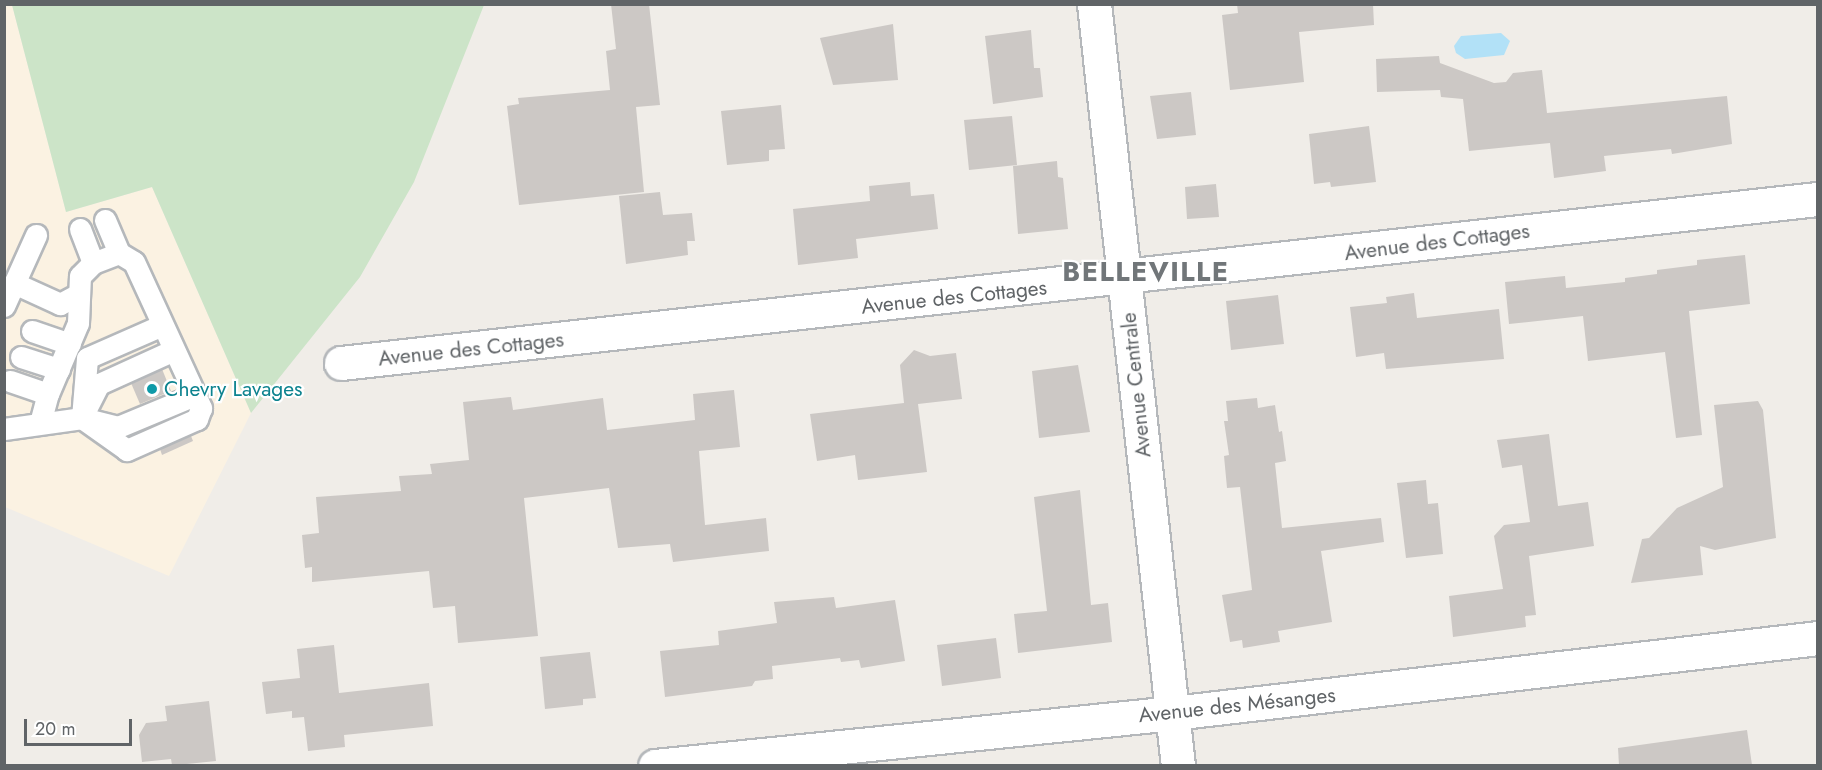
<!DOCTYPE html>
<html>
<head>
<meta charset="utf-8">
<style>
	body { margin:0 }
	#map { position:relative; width:1822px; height:770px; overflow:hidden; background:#f0ede8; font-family:Jost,sans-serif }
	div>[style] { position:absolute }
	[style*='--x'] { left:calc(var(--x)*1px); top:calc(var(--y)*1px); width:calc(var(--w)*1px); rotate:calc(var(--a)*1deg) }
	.commercial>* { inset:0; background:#fbf2e2 }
	.green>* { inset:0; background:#cce4c8 }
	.water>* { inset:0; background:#b2e1f7 }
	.building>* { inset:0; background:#ccc8c5 }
	.roads { filter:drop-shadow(2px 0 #b5b8bb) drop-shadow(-2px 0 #b5b8bb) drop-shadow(0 2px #b5b8bb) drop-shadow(0 -2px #b5b8bb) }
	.lane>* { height:21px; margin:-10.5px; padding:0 10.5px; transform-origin:10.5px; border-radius:10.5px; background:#fff }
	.street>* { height:33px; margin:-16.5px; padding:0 16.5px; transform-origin:16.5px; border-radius:16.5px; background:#fff }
	.dots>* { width:16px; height:16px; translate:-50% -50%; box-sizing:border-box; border:3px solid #fff; border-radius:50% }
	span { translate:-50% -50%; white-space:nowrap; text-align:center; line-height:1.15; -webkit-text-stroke:4.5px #fff; paint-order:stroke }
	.street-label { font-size:21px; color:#606467 }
	.culture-label { font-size:21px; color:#0d838f }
	.left { translate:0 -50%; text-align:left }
	.district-label { font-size:27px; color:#717679; font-weight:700; letter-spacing:1.5px }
	.frame { position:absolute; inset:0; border:6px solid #606467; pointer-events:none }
	.scale { position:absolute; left:24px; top:719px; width:108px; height:27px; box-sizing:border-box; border:3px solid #606467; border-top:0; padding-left:8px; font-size:18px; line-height:21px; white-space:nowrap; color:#606467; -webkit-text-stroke:4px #fff; paint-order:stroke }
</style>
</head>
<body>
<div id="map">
	<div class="commercial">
		<div style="clip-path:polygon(4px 5px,12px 5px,66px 212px,152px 187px,251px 413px,169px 576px,5px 507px)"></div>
	</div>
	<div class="green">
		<div style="clip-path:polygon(12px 5px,484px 5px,414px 182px,360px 277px,251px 413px,152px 187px,66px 212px)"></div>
	</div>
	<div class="water">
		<div style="clip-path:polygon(1501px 33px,1510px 41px,1504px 55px,1465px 59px,1456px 53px,1454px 46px,1461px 36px)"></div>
	</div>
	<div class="building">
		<div style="clip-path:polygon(611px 4px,649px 4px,660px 105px,636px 107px,644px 192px,519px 205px,507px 106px,519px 104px,518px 98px,610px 90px,606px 51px,616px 49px)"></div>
		<div style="clip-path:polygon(1237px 4px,1373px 4px,1374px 25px,1299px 32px,1304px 82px,1230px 90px,1222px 15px,1238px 13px)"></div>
		<div style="clip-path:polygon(893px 24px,898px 80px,833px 85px,820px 38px)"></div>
		<div style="clip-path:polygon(1031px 30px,1034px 68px,1040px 68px,1043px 97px,993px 104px,985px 36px)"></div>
		<div style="clip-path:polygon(1439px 56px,1440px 63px,1494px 83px,1506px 82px,1513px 73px,1542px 70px,1547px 113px,1727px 96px,1732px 144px,1672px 154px,1671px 149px,1604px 156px,1606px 171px,1554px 178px,1550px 143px,1469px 151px,1463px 99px,1441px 97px,1440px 90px,1377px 92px,1376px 59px)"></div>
		<div style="clip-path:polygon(1191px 92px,1196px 135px,1157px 139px,1150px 96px)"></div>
		<div style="clip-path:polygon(781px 105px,785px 149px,769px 150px,769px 161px,727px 165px,721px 111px)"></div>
		<div style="clip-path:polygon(1012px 116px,1017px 165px,969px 170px,964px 120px)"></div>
		<div style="clip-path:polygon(1369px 126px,1376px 182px,1331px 187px,1330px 182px,1314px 184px,1309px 134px)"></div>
		<div style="clip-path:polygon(1057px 161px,1058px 177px,1063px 178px,1068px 229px,1018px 234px,1013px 166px)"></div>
		<div style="clip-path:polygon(910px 182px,911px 196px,934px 194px,938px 229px,856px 239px,858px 258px,798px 265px,793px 209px,870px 201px,869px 186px)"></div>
		<div style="clip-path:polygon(1216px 184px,1219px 217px,1187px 219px,1185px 187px)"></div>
		<div style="clip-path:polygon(660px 192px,663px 215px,692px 213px,695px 241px,687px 241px,688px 255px,626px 264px,619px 196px)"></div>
		<div style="clip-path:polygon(1745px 255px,1750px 304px,1689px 311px,1702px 435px,1676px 438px,1665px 352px,1588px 361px,1583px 316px,1509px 324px,1505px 282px,1565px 276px,1566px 288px,1625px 282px,1625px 278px,1657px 274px,1657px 270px,1697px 265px,1697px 260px)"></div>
		<div style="clip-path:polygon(1414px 293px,1417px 318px,1499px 309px,1504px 359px,1386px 369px,1384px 353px,1356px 357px,1350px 307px,1387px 303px,1386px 297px)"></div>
		<div style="clip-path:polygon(1278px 295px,1284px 344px,1231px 350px,1226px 301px)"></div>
		<div style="clip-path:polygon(914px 350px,930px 356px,956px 353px,962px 399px,918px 404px,927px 472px,858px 480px,855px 455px,817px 461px,810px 414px,904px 403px,900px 365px)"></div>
		<div style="clip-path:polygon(1078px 365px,1090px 432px,1039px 438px,1032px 371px)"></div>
		<div style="clip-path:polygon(162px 369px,171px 391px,140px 404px,131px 383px)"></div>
		<div style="clip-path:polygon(734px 390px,740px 447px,699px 451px,705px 525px,766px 518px,769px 551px,673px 562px,670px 544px,618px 548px,609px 488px,524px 498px,538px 636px,458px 643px,455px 606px,433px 608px,429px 571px,312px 582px,312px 567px,305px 568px,302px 535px,319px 533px,316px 497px,401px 491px,399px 476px,432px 474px,430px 464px,469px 460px,463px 402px,511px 397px,513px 410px,603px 398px,607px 430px,695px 420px,693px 394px)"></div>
		<div style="clip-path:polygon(1257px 398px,1258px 408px,1275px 405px,1279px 432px,1282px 431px,1286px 461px,1275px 463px,1282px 528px,1381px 518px,1384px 542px,1321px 551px,1332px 622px,1278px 631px,1280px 642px,1243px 648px,1242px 640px,1230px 642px,1222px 595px,1252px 590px,1240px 487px,1227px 488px,1224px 456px,1229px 455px,1224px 421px,1228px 421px,1226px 401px)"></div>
		<div style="clip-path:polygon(1758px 401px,1763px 410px,1776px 538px,1715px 550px,1700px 546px,1703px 575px,1631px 583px,1642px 539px,1649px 538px,1677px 508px,1723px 487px,1714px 405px)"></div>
		<div style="clip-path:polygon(1549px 434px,1558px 506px,1588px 502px,1594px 546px,1529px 556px,1536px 615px,1525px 616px,1526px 627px,1453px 637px,1449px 596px,1503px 589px,1494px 536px,1504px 525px,1530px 522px,1522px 465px,1502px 468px,1497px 440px)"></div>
		<div style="clip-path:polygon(191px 436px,193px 441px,162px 455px,160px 449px)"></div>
		<div style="clip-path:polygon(1426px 480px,1428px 504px,1438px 503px,1443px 554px,1406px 558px,1397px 483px)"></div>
		<div style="clip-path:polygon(1080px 490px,1091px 605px,1108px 603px,1112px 642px,1018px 653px,1014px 614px,1047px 611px,1034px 497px)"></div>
		<div style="clip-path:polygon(834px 597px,836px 608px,895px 600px,905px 661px,861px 668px,859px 660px,841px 662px,840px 658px,772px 666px,773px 679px,755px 681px,752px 686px,665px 697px,660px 651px,719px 645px,718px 631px,777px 623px,774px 602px)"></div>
		<div style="clip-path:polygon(996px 638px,1001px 678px,942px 686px,937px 645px)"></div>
		<div style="clip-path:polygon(334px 645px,339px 693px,429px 683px,433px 726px,344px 735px,345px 747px,308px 751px,304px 717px,292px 718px,292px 711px,266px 714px,262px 682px,300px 678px,297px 649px)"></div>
		<div style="clip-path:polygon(590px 652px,596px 698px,583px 699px,583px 705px,545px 709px,540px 657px)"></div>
		<div style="clip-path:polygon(209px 701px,216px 761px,177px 765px,172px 765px,171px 759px,142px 762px,139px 735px,146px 723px,167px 721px,165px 706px)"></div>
		<div style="clip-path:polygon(1747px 730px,1752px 765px,1619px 765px,1618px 748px)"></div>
	</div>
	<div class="roads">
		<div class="lane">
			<div style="--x:105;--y:220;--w:36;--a:67"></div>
			<div style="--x:80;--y:229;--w:36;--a:69"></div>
			<div style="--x:14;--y:283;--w:51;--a:24.5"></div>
			<div style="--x:60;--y:304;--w:19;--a:-28"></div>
			<div style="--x:4;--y:306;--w:78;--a:-65.7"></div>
			<div style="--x:32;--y:331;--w:40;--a:18.9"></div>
			<div style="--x:21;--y:357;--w:40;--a:18"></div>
			<div style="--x:10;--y:381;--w:40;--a:18.9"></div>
			<div style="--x:86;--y:409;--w:28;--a:-63"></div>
			<div style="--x:99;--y:384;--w:82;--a:-24.4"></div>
			<div style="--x:82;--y:418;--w:60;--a:-85.2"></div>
			<div style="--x:87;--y:358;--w:82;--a:-23.7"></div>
			<div style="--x:40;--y:423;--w:30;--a:-75"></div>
			<div style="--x:48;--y:394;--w:77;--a:-67.1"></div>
			<div style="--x:78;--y:323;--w:47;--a:-87.6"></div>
			<div style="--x:80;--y:276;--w:18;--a:-45"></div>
			<div style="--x:93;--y:263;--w:28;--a:-21"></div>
			<div style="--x:119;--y:253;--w:17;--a:31"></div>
			<div style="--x:134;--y:262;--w:161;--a:65.3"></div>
			<div style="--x:201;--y:408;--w:12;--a:110"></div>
			<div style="--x:197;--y:419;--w:77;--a:156.1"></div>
			<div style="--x:127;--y:450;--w:55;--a:-144.6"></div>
			<div style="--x:4;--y:429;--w:79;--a:-8"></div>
			<div style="--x:82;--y:418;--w:37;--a:14"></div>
			<div style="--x:118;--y:427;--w:83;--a:-22.6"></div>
		</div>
		<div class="street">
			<div style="--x:1094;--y:4;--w:767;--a:83.71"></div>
			<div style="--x:341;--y:363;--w:1486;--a:-6.34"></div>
			<div style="--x:655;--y:766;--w:521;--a:-5.84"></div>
			<div style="--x:1173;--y:713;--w:649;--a:-6.63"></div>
		</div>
	</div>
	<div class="dots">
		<div style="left:152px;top:389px;background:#0f9aa8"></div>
	</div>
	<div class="street-label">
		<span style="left:1437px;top:242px;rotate:-7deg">Avenue des Cottages</span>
		<span style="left:954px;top:297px;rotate:-6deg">Avenue des Cottages</span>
		<span style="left:471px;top:349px;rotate:-6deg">Avenue des Cottages</span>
		<span style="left:1136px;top:385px;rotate:-96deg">Avenue Centrale</span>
		<span style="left:1237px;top:705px;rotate:-6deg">Avenue des Mésanges</span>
	</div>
	<div class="culture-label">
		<span class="left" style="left:164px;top:389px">Chevry Lavages</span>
	</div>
	<div class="district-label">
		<span style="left:1146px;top:272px">BELLEVILLE</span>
	</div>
	<div class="frame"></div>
	<div class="scale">20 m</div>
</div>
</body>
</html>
